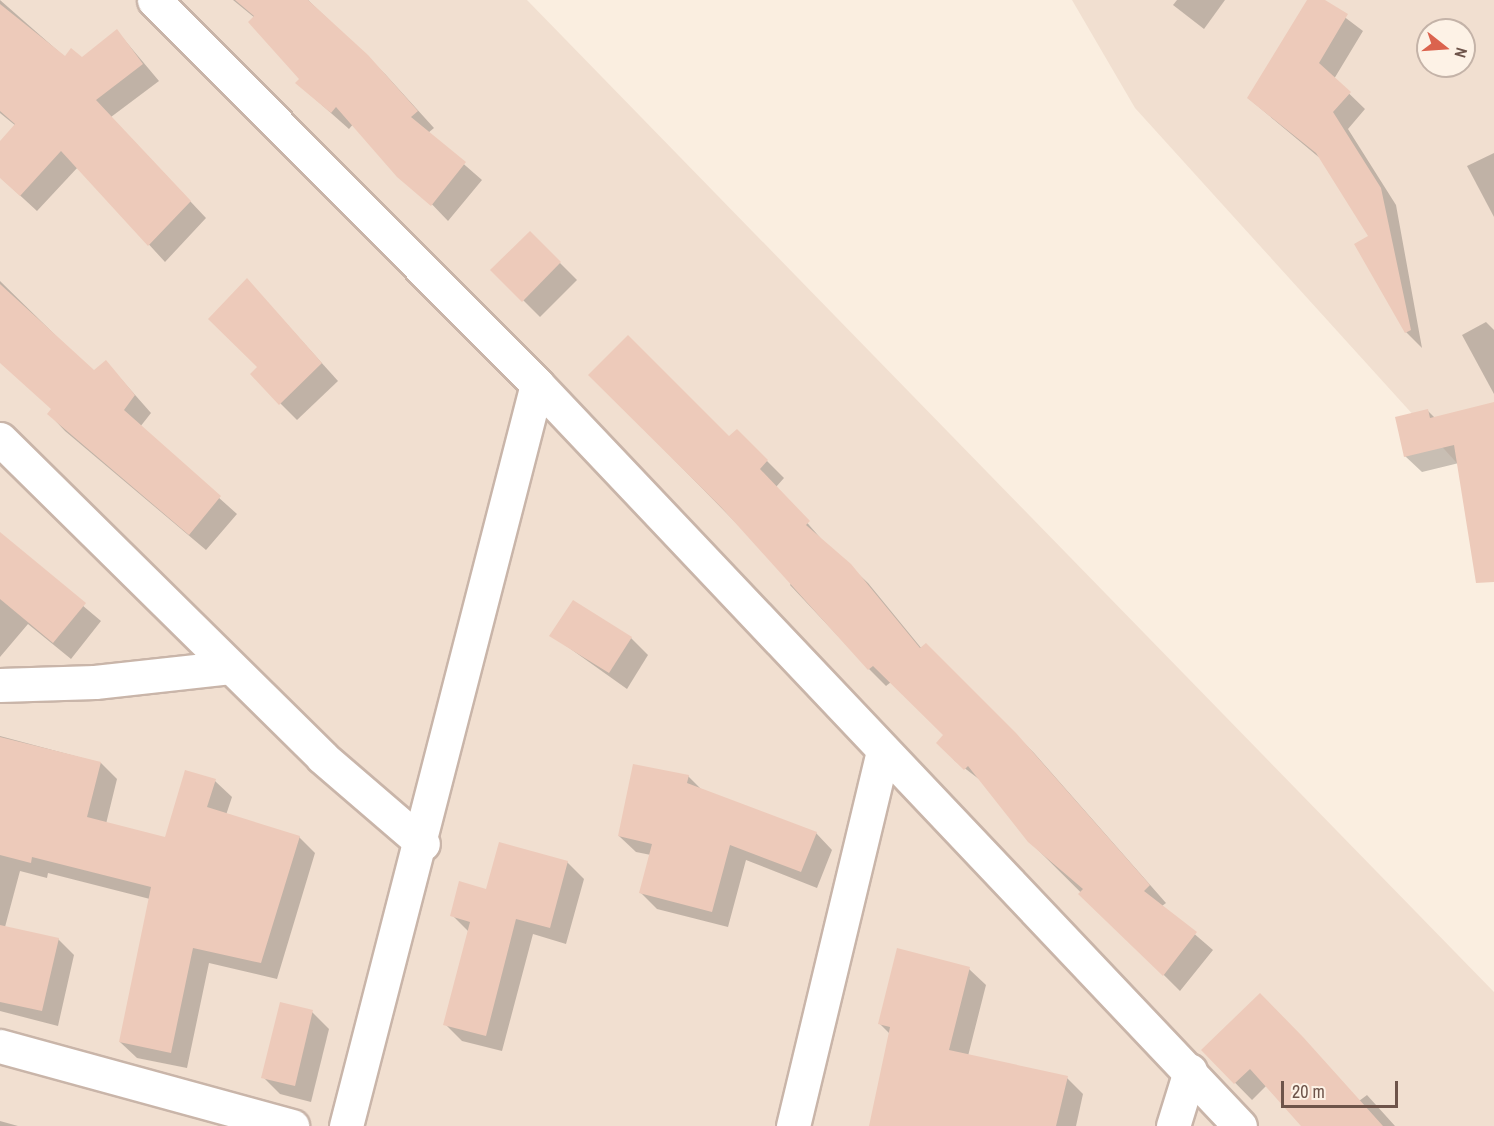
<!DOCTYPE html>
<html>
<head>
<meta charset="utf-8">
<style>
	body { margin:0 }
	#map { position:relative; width:1494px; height:1126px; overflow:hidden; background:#faeee0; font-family:"Archivo Narrow",sans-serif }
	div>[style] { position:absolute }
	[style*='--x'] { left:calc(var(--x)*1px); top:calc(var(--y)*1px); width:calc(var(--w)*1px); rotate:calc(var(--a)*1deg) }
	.residential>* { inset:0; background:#f1dfd0 }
	.shadow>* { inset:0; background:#0003 }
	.building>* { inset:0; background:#edcaba }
	.roads { filter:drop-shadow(2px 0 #c9b5a9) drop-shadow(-2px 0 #c9b5a9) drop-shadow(0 2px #c9b5a9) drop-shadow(0 -2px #c9b5a9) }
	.street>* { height:33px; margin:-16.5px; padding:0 16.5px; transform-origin:16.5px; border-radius:16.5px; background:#fff }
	span { translate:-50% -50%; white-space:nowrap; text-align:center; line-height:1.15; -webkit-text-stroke:5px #fdf2e6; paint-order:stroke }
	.north { position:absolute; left:1416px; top:18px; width:60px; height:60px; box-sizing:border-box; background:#fdf2e6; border:2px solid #c4b3a8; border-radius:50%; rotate:107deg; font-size:16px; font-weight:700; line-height:24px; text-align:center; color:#6e544a }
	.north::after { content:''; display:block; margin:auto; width:21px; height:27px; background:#db634e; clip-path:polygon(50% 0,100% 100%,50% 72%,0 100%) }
	.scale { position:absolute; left:1281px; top:1081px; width:117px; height:27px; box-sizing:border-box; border:3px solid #6e544a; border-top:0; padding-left:8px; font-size:18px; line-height:21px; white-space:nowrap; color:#6e544a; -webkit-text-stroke:4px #fdf2e6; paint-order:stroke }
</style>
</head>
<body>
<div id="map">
	<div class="residential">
		<div style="clip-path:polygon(0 0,527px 0,1494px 992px,1494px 1126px,0 1126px)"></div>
		<div style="clip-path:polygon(evenodd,1072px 0,1494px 0,1494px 504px,1135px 108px,1072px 0,1428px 30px,1464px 30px,1464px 66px,1428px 66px,1428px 30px)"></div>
	</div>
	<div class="shadow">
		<div style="clip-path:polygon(0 0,66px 58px,82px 59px,117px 31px,159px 81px,111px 117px,206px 218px,165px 262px,78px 167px,37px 211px,0 177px,0 143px,16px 126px,0 113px)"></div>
		<div style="clip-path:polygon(233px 0,308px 0,385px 74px,434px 128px,428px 133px,482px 180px,448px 221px,354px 123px,349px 129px,297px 83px,301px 79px,255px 18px)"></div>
		<div style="clip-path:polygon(1177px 0,1225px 0,1204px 29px,1173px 5px)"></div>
		<div style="clip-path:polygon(1308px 0,1322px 0,1363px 31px,1334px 79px,1365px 109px,1348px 129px,1396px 205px,1422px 348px,1406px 332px,1370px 236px,1321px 159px,1248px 98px)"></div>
		<div style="clip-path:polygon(1494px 153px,1494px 217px,1467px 166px)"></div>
		<div style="clip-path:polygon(530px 233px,577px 280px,540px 317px,493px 270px)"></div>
		<div style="clip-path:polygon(247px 280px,338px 381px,297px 420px,280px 403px)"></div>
		<div style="clip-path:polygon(0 281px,94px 373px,106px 362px,151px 413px,140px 427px,237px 514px,206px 550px,65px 431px,49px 414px,53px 409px,0 358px)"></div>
		<div style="clip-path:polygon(1486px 322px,1494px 330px,1494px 394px,1462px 335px)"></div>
		<div style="clip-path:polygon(591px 375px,729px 438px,737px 431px,784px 478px,776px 487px,823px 541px,868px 583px,922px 649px,926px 645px,1034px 753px,1166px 903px,1162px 906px,1213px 950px,1180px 991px,1029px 841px,984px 783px,954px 760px,945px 735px,891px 682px,886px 686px,869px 669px,790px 585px,793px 581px)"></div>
		<div style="clip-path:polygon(1494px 403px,1494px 550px,1459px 463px,1422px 472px,1405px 456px,1427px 410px,1435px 418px)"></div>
		<div style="clip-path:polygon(0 536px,101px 621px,71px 659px,28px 624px,0 657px)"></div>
		<div style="clip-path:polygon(551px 635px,631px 638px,648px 655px,627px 689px)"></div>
		<div style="clip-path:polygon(0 736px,101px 763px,117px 779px,106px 824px,166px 839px,215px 781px,232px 797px,226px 815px,299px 837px,315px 853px,277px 979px,209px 963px,187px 1068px,137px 1058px,120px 1042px,150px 899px,48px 873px,47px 878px,20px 871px,5px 927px,58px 939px,74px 955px,58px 1026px,0 1011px)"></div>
		<div style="clip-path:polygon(688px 776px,702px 790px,816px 833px,832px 850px,817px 888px,746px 860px,728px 927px,657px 909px,640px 892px,651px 855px,636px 852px,619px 836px)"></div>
		<div style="clip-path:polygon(567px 862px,584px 879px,566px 944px,533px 934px,502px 1051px,462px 1041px,445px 1024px,469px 932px,452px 915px,487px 891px)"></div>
		<div style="clip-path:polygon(969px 969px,986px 985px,968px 1056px,1067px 1078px,1083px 1094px,1076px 1126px,871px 1126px,890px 1034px,879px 1023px)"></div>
		<div style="clip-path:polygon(312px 1012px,329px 1029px,311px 1102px,280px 1094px,263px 1077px)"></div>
		<div style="clip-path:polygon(1203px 1050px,1359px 1101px,1367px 1095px,1395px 1126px,1303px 1126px,1266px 1086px,1252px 1100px)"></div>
		<div style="clip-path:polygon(0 1121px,18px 1126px,0 1126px)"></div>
	</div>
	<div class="building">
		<div style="clip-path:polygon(235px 0,308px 0,368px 55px,418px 111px,411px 117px,466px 162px,431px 206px,397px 177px,336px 107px,331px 113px,295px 83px,299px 79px,248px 22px,254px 16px)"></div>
		<div style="clip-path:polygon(1307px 0,1325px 0,1348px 14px,1319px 63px,1351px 92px,1333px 112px,1381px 188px,1411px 330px,1405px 333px,1354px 244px,1368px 236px,1316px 153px,1247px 98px)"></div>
		<div style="clip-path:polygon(0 4px,65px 56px,71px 48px,82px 57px,117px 29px,143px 64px,96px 100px,191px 201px,148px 246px,61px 151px,20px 196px,0 178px,0 141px,15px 124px,0 111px)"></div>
		<div style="clip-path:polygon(530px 231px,561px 262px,522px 302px,490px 270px)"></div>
		<div style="clip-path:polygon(247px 278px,322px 363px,279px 405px,250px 374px,257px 367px,208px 319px)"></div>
		<div style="clip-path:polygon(0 284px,94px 370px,106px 360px,135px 395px,124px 410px,221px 496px,189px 535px,47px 414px,51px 409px,0 363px)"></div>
		<div style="clip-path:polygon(628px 335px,729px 436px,737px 429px,768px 460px,760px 469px,810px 521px,806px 525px,851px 564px,920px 648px,926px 643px,1016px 733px,1150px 885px,1144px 891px,1197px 932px,1163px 976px,1078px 894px,1083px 889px,1028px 842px,968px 766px,964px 770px,936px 743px,943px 735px,873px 666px,868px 670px,721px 507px,588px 375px)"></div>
		<div style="clip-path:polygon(1494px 402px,1494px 582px,1476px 583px,1454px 445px,1404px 457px,1395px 417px,1428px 409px,1430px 418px)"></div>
		<div style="clip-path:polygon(0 532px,86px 603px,53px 643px,0 599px)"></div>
		<div style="clip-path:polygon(573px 600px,632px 637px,609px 673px,549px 636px)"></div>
		<div style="clip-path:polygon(0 737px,101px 762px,87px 817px,165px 837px,185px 770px,216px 779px,207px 807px,300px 836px,261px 963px,193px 948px,171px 1053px,119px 1042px,151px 887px,32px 857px,31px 863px,0 855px)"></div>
		<div style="clip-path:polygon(633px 764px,689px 775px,687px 783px,817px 832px,801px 872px,730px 845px,712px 912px,639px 893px,652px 844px,618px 836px)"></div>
		<div style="clip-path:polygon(499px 842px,568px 861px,550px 928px,516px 919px,486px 1036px,443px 1025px,470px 922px,450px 916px,459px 881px,486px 889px)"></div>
		<div style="clip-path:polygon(0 925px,59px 938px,42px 1011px,0 1002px)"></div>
		<div style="clip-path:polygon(897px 948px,970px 967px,949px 1050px,1068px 1076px,1056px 1126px,869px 1126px,890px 1027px,878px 1024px)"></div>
		<div style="clip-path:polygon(1260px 993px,1303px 1037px,1383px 1126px,1301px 1126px,1250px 1069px,1234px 1084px,1201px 1050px)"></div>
		<div style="clip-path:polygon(280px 1002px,313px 1010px,295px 1086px,261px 1078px)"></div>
	</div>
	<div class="roads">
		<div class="street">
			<div style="--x:154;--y:0;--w:542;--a:45.07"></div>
			<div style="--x:537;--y:384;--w:1022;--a:46.55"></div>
			<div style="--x:0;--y:439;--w:453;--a:44.6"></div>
			<div style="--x:322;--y:757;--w:133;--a:40.7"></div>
			<div style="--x:0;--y:685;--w:95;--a:-1.8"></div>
			<div style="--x:95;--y:682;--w:136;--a:-6.3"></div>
			<div style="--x:0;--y:1046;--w:303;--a:15.3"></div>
			<div style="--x:346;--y:1126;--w:766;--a:-75.56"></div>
			<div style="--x:793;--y:1126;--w:385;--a:-76.5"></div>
			<div style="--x:1173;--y:1126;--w:58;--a:-72.8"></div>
		</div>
	</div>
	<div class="north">N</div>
	<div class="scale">20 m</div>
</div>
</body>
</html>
